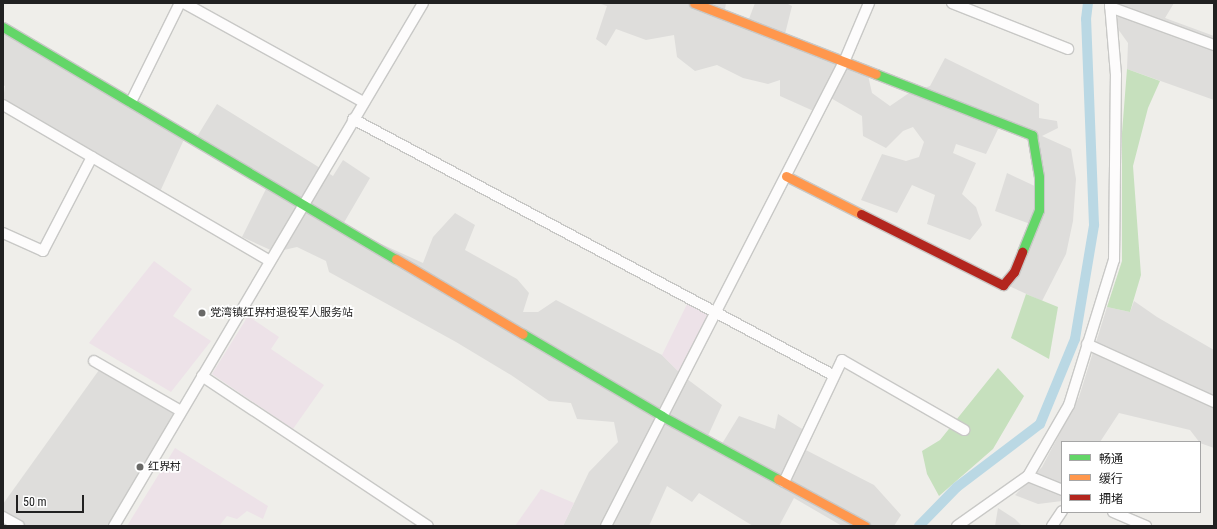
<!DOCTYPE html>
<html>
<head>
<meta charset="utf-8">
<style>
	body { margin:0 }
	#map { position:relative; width:1217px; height:529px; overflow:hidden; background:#efeeea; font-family:"Roboto Condensed","Noto Sans SC",sans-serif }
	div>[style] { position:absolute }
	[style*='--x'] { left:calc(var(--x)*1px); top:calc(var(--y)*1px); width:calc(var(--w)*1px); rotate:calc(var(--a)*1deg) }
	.residential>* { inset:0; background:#dedddb }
	.industrial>* { inset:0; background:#ede2e8 }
	.forest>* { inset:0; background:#c6e0bd }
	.canal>* { height:10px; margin:-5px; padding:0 5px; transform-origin:5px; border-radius:5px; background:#bad8e4 }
	.roads { filter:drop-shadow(1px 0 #c8c8c6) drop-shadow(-1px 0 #c8c8c6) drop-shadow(0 1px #c8c8c6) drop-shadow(0 -1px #c8c8c6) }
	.street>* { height:10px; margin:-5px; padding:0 5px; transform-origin:5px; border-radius:5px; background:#fdfcfc }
	.fast>* { height:9px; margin:-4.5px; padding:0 4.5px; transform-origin:4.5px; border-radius:4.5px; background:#63d668 }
	.slow>* { height:9px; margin:-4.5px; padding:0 4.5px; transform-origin:4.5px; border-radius:4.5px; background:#ff974d }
	.jam>* { height:9px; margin:-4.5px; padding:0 4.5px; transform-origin:4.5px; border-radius:4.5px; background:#b3261e }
	.dots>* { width:11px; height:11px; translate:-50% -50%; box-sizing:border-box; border:2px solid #fff; border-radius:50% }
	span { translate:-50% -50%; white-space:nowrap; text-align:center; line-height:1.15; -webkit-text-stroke:3.5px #fff; paint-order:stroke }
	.poi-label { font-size:11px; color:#212121 }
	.left { translate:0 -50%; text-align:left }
	.frame { position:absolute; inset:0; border:4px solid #212121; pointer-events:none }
	.legend { position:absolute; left:1061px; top:441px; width:140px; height:72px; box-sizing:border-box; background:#fff; border:1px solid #a6a6a6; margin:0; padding:5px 7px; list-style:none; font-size:12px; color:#212121 }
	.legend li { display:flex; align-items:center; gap:8px; height:20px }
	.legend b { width:20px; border:1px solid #a6a6a6 }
	.scale { position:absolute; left:16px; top:495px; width:68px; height:18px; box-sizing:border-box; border:2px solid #212121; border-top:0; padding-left:5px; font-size:12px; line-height:14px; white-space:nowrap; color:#212121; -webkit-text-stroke:3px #fff; paint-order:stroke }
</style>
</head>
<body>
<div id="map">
	<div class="residential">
		<div style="clip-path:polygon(598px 3px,726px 3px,724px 15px,747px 24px,755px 3px,786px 3px,792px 6px,785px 34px,867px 71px,872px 93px,890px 106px,909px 93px,930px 86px,945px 58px,1039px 104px,1039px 118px,1057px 121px,1058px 128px,1042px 136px,1071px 149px,1076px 179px,1073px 221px,1066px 254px,1042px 301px,1009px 286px,1033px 225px,995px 211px,1007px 173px,1039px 188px,1032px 135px,1001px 123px,986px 154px,956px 144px,953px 153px,976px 163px,962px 194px,976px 207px,982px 225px,970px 240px,927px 224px,935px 195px,912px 185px,897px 213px,861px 200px,882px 154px,906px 161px,919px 157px,924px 142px,913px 127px,903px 131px,886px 148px,863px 136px,862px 116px,829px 97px,818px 113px,780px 96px,780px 80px,768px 84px,743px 78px,717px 65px,695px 71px,677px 57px,674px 35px,646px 40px,616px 29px,606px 46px,596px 39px,607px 6px)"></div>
		<div style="clip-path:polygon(1118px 3px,1174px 3px,1165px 18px,1214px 36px,1214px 100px,1127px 69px,1128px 43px,1118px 29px)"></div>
		<div style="clip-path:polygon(3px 30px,186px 135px,158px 196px,3px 100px,5px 86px,3px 85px)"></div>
		<div style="clip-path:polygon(217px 104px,333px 176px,343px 160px,370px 178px,342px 226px,423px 263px,433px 237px,455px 213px,475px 225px,465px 250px,517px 279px,529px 293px,523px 312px,538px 312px,556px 300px,662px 355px,683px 376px,722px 405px,706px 440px,720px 447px,739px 416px,775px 429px,778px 414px,807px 432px,800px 447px,874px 485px,901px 515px,894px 526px,842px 526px,794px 498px,779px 526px,753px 526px,699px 493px,692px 502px,667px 486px,649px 526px,563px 526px,589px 472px,618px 442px,614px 422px,577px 419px,571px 403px,549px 401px,511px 375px,456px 342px,329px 272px,326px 261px,297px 247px,275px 252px,242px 237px,269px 183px,195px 140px)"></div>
		<div style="clip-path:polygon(1134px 301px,1157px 317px,1214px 350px,1214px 448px,1200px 443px,1190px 430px,1119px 413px,1100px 442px,1062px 442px,1062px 501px,1038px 504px,1015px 495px,1042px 467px,1079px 397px,1107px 307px,1130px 312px)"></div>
		<div style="clip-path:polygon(99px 370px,175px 414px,108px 526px,3px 526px,3px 504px)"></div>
		<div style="clip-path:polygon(998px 508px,1015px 519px,1022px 526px,995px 526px)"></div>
	</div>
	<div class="industrial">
		<div style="clip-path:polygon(154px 261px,192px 289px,173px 316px,211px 341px,171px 392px,89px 343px)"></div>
		<div style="clip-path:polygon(690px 298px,716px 312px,683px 376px,662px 355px)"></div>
		<div style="clip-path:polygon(248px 316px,279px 337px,271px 349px,324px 385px,293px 429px,212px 374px)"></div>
		<div style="clip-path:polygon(175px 448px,268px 506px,263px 519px,247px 511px,237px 519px,227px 516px,219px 526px,127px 526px)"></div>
		<div style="clip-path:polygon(541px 489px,574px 503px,563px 526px,515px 526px)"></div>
	</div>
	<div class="forest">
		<div style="clip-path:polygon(1127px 69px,1160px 81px,1148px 108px,1133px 166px,1141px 275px,1130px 312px,1107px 307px,1122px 261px,1122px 133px)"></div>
		<div style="clip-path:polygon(1026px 294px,1058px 307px,1049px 359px,1011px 338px)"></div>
		<div style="clip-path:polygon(998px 368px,1024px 396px,993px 449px,939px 496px,927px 474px,922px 451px,940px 440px)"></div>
	</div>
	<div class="canal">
		<div style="--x:919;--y:526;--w:54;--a:-45.7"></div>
		<div style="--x:957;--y:487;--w:104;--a:-37.2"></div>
		<div style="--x:1040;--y:424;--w:92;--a:-67.6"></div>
		<div style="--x:1075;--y:339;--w:116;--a:-80.5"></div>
		<div style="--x:1094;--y:225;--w:206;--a:-92.2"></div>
		<div style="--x:1086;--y:19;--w:16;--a:-83"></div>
	</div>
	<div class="roads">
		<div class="street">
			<div style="--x:184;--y:3;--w:205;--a:28.9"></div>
			<div style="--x:952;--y:3;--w:125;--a:21.6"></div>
			<div style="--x:1110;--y:7;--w:111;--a:20.1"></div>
			<div style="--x:131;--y:102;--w:110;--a:-63.7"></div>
			<div style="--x:3;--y:105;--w:309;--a:30.3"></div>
			<div style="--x:353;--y:119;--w:544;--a:28.07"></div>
			<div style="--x:3;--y:233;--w:44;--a:24.2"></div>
			<div style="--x:43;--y:251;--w:106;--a:-62.5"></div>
			<div style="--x:1087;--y:344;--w:140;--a:24.5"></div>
			<div style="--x:94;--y:361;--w:100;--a:29.9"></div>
			<div style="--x:202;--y:376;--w:271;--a:33.6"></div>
			<div style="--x:1028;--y:476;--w:37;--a:22"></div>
			<div style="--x:784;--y:482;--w:135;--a:-64.6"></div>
			<div style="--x:842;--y:360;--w:141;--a:29.8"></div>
			<div style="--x:1113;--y:512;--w:36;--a:23"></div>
			<div style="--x:3;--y:517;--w:18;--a:29"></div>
			<div style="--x:114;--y:526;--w:607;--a:-59.42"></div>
			<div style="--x:606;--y:526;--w:521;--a:-62.85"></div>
			<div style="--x:844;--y:62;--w:64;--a:-67"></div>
			<div style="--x:957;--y:526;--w:87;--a:-35.2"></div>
			<div style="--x:1028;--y:476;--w:82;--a:-60"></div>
			<div style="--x:1069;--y:405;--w:152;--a:-72.8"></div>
			<div style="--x:1114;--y:260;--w:185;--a:-89.4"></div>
			<div style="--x:1116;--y:75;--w:72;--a:-94.8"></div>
			<div style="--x:1052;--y:526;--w:18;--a:-56"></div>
		</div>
		<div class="fast">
			<div style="--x:3;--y:27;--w:456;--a:30.6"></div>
			<div style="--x:876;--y:74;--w:168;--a:21.4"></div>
			<div style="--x:1032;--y:135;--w:43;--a:80.5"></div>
			<div style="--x:1039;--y:177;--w:33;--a:90"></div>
			<div style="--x:1039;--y:210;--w:45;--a:112"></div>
			<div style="--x:523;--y:334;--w:161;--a:30.5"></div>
			<div style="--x:662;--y:416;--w:132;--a:28.5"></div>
		</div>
		<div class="slow">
			<div style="--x:694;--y:3;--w:195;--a:21.3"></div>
			<div style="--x:786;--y:176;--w:84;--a:26.9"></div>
			<div style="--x:396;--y:259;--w:147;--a:30.6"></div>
			<div style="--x:778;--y:479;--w:99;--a:28.4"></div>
		</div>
		<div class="jam">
			<div style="--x:861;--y:214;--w:159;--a:26.6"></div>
			<div style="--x:1003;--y:285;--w:17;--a:-50"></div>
			<div style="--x:1014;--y:272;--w:22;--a:-68"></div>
		</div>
	</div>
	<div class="dots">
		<div style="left:202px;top:313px;background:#696967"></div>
		<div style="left:140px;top:467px;background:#696967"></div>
	</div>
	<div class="poi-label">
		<span class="left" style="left:210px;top:313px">党湾镇红界村退役军人服务站</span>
		<span class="left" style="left:148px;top:467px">红界村</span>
	</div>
	<div class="frame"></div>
	<ul class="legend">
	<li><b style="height:5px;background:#63d668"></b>畅通</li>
	<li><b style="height:5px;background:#ff974d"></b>缓行</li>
	<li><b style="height:5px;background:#b3261e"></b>拥堵</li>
	</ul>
	<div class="scale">50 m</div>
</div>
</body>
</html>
